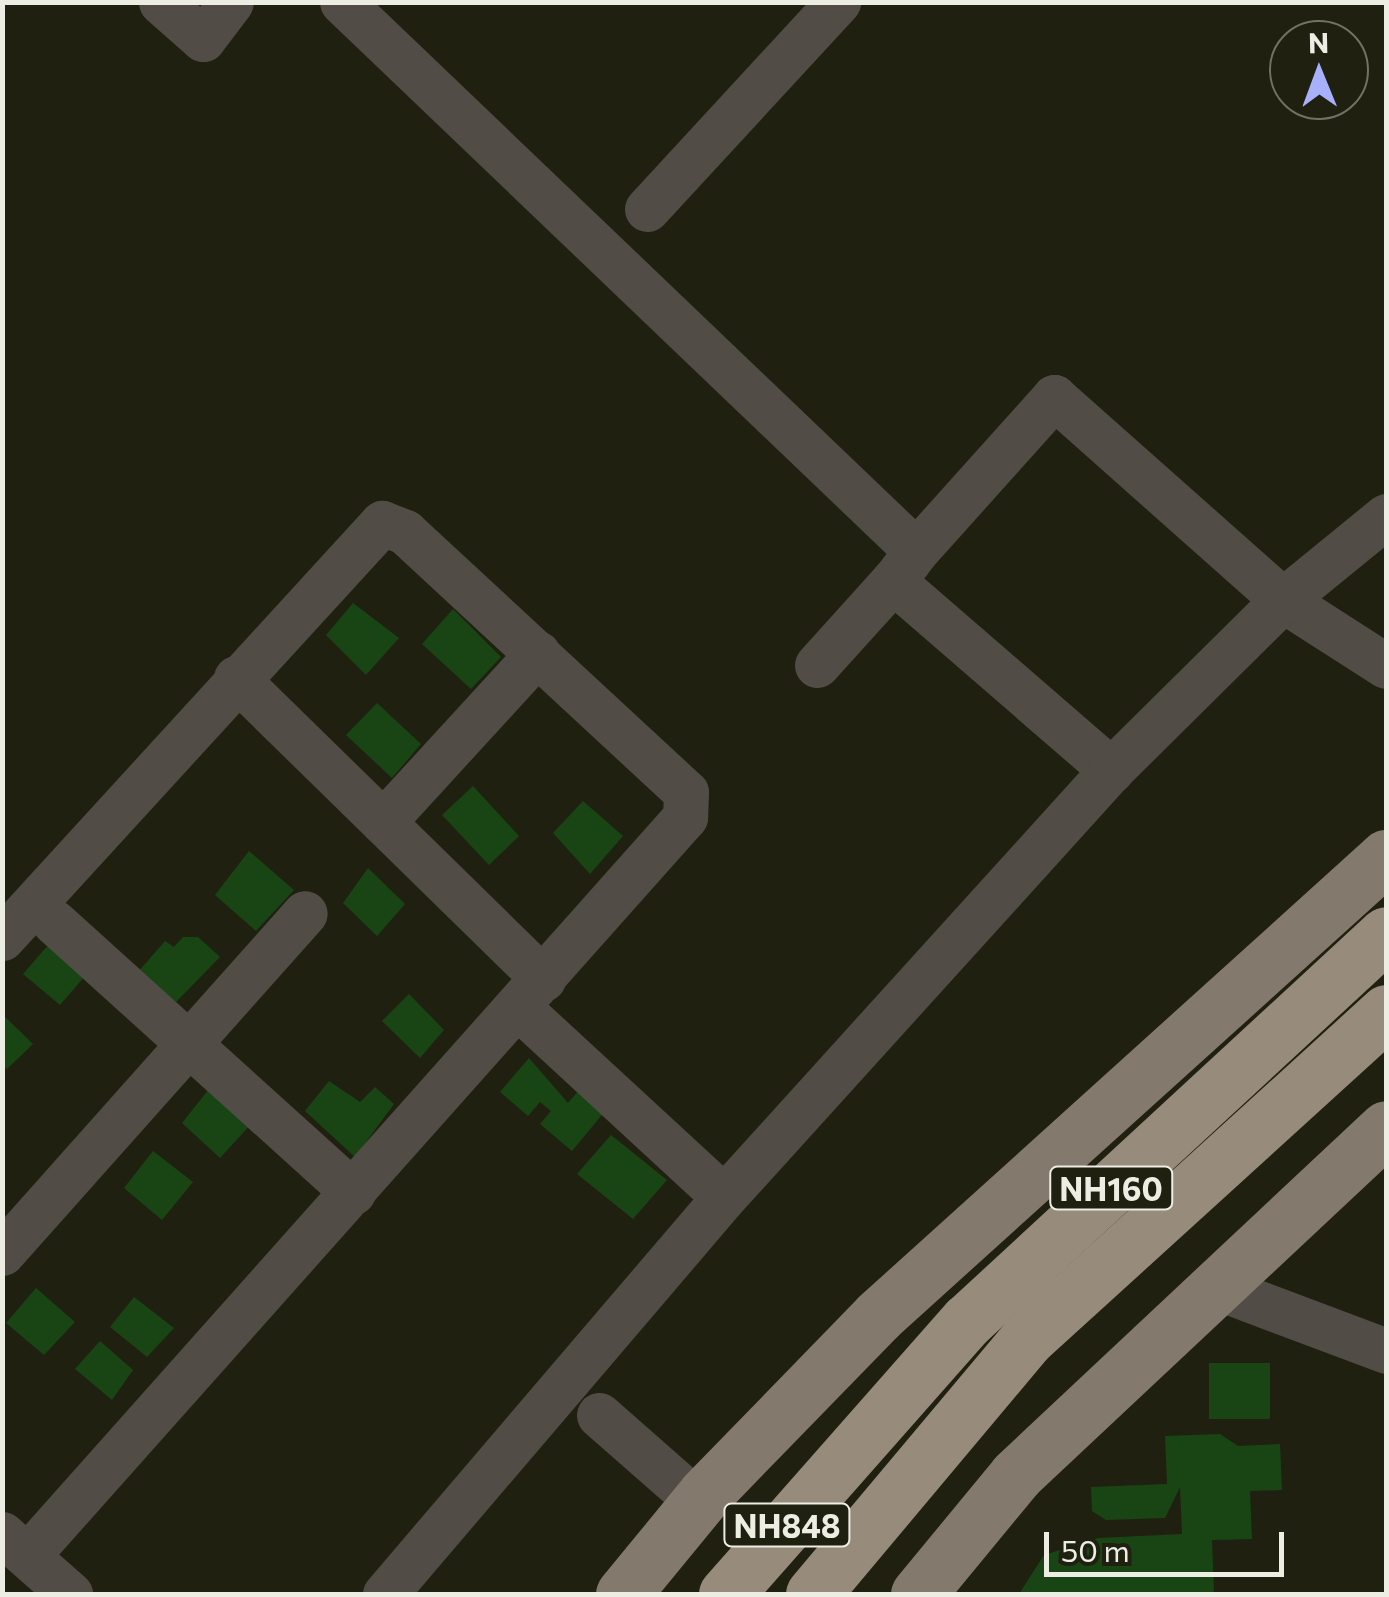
<!DOCTYPE html>
<html>
<head>
<meta charset="utf-8">
<style>
	body { margin:0 }
	#map { position:relative; width:1389px; height:1597px; overflow:hidden; background:#202010; font-family:Commissioner,sans-serif }
	div>[style] { position:absolute }
	[style*='--x'] { left:calc(var(--x)*1px); top:calc(var(--y)*1px); width:calc(var(--w)*1px); rotate:calc(var(--a)*1deg) }
	.building>* { inset:0; background:#194515 }
	.minor>* { height:45px; margin:-22.5px; padding:0 22.5px; transform-origin:22.5px; border-radius:22.5px; background:#514c46 }
	.major>* { height:55px; margin:-27.5px; padding:0 27.5px; transform-origin:27.5px; border-radius:27.5px; background:#83796c }
	.highway>* { height:55px; margin:-27.5px; padding:0 27.5px; transform-origin:27.5px; border-radius:27.5px; background:#978b7b }
	span { translate:-50% -50%; white-space:nowrap; text-align:center; line-height:1.15; -webkit-text-stroke:8px #202010; paint-order:stroke }
	.shield-label span { padding:2px 8px; background:#202010; border:2px solid; border-radius:8px; -webkit-text-stroke-width:0 }
	.shield-label { font-size:32px; color:#ecede3; font-weight:700 }
	.frame { position:absolute; inset:0; border:5px solid #ecede3; pointer-events:none }
	.north { position:absolute; left:1269px; top:20px; width:100px; height:100px; box-sizing:border-box; background:#202010; border:2px solid #727264; border-radius:50%; rotate:359deg; font-size:28px; font-weight:700; line-height:40px; text-align:center; color:#ecede3 }
	.north::after { content:''; display:block; margin:auto; width:35px; height:45px; background:#a8b0fc; clip-path:polygon(50% 0,100% 100%,50% 72%,0 100%) }
	.scale { position:absolute; left:1044px; top:1532px; width:240px; height:45px; box-sizing:border-box; border:5px solid #ecede3; border-top:0; padding-left:12px; font-size:30px; line-height:35px; white-space:nowrap; color:#ecede3; -webkit-text-stroke:8px #202010; paint-order:stroke }
</style>
</head>
<body>
<div id="map">
	<div class="building">
		<div style="clip-path:polygon(353px 603px,399px 638px,366px 675px,326px 635px)"></div>
		<div style="clip-path:polygon(453px 609px,501px 657px,471px 689px,422px 644px)"></div>
		<div style="clip-path:polygon(377px 703px,421px 744px,392px 778px,346px 735px)"></div>
		<div style="clip-path:polygon(473px 786px,519px 836px,489px 865px,442px 815px)"></div>
		<div style="clip-path:polygon(583px 801px,623px 836px,590px 874px,553px 833px)"></div>
		<div style="clip-path:polygon(249px 851px,294px 890px,256px 931px,215px 895px)"></div>
		<div style="clip-path:polygon(368px 868px,405px 904px,377px 936px,343px 903px)"></div>
		<div style="clip-path:polygon(183px 937px,198px 937px,220px 957px,176px 1002px,138px 972px,165px 941px,174px 947px)"></div>
		<div style="clip-path:polygon(50px 943px,85px 976px,60px 1005px,23px 974px)"></div>
		<div style="clip-path:polygon(409px 994px,444px 1030px,420px 1058px,382px 1021px)"></div>
		<div style="clip-path:polygon(2px 1014px,33px 1044px,7px 1069px,2px 1065px)"></div>
		<div style="clip-path:polygon(529px 1058px,568px 1103px,580px 1089px,606px 1110px,572px 1151px,540px 1124px,551px 1111px,540px 1102px,528px 1116px,500px 1092px)"></div>
		<div style="clip-path:polygon(329px 1081px,360px 1102px,375px 1087px,394px 1104px,355px 1157px,305px 1111px)"></div>
		<div style="clip-path:polygon(213px 1084px,253px 1122px,220px 1158px,182px 1123px)"></div>
		<div style="clip-path:polygon(611px 1135px,667px 1180px,633px 1219px,577px 1174px)"></div>
		<div style="clip-path:polygon(153px 1151px,193px 1182px,162px 1220px,124px 1188px)"></div>
		<div style="clip-path:polygon(36px 1288px,75px 1322px,44px 1355px,6px 1323px)"></div>
		<div style="clip-path:polygon(134px 1297px,174px 1328px,147px 1357px,110px 1327px)"></div>
		<div style="clip-path:polygon(100px 1341px,133px 1370px,112px 1400px,75px 1369px)"></div>
		<div style="clip-path:polygon(1209px 1363px,1270px 1363px,1270px 1419px,1209px 1419px)"></div>
		<div style="clip-path:polygon(1220px 1434px,1238px 1446px,1280px 1444px,1282px 1490px,1250px 1491px,1252px 1539px,1212px 1540px,1214px 1594px,1019px 1594px,1044px 1555px,1098px 1538px,1182px 1534px,1180px 1487px,1165px 1518px,1106px 1520px,1092px 1511px,1091px 1487px,1167px 1484px,1165px 1436px)"></div>
	</div>
	<div class="minor">
		<div style="--x:161;--y:2;--w:56;--a:41.4"></div>
		<div style="--x:203;--y:39;--w:46;--a:-52.9"></div>
		<div style="--x:342;--y:2;--w:794;--a:43.72"></div>
		<div style="--x:916;--y:551;--w:38;--a:127"></div>
		<div style="--x:893;--y:581;--w:289;--a:40.9"></div>
		<div style="--x:647;--y:209;--w:282;--a:-47.3"></div>
		<div style="--x:916;--y:551;--w:207;--a:-48.1"></div>
		<div style="--x:1054;--y:397;--w:306;--a:41.6"></div>
		<div style="--x:1283;--y:600;--w:122;--a:32.7"></div>
		<div style="--x:817;--y:665;--w:113;--a:-47.9"></div>
		<div style="--x:236;--y:678;--w:430;--a:44.4"></div>
		<div style="--x:383;--y:822;--w:229;--a:-47.5"></div>
		<div style="--x:54;--y:922;--w:403;--a:42.1"></div>
		<div style="--x:2;--y:938;--w:563;--a:-47.52"></div>
		<div style="--x:382;--y:523;--w:25;--a:21"></div>
		<div style="--x:405;--y:532;--w:383;--a:42.8"></div>
		<div style="--x:686;--y:792;--w:25;--a:92"></div>
		<div style="--x:685;--y:817;--w:989;--a:131.68"></div>
		<div style="--x:518;--y:1007;--w:280;--a:42.7"></div>
		<div style="--x:2;--y:1253;--w:455;--a:-48.3"></div>
		<div style="--x:1216;--y:1287;--w:182;--a:20.6"></div>
		<div style="--x:599;--y:1415;--w:132;--a:41.3"></div>
		<div style="--x:2;--y:1534;--w:91;--a:41.4"></div>
		<div style="--x:385;--y:1594;--w:522;--a:-49.51"></div>
		<div style="--x:724;--y:1197;--w:576;--a:-47.81"></div>
		<div style="--x:1111;--y:770;--w:242;--a:-44.7"></div>
		<div style="--x:1283;--y:600;--w:133;--a:-39.2"></div>
	</div>
	<div class="major">
		<div style="--x:623;--y:1594;--w:129;--a:-50.6"></div>
		<div style="--x:705;--y:1494;--w:248;--a:-45.8"></div>
		<div style="--x:878;--y:1316;--w:685;--a:-42.1"></div>
		<div style="--x:918;--y:1594;--w:154;--a:-50.5"></div>
		<div style="--x:1016;--y:1475;--w:507;--a:-43.16"></div>
	</div>
	<div class="highway">
		<div style="--x:726;--y:1594;--w:364;--a:-48.6"></div>
		<div style="--x:967;--y:1321;--w:570;--a:-42.73"></div>
		<div style="--x:813;--y:1594;--w:333;--a:-50"></div>
		<div style="--x:1027;--y:1339;--w:486;--a:-42.3"></div>
	</div>
	<div class="shield-label">
		<span style="left:1111px;top:1188px">NH160</span>
		<span style="left:787px;top:1525px">NH848</span>
	</div>
	<div class="frame"></div>
	<div class="north">N</div>
	<div class="scale">50 m</div>
</div>
</body>
</html>
